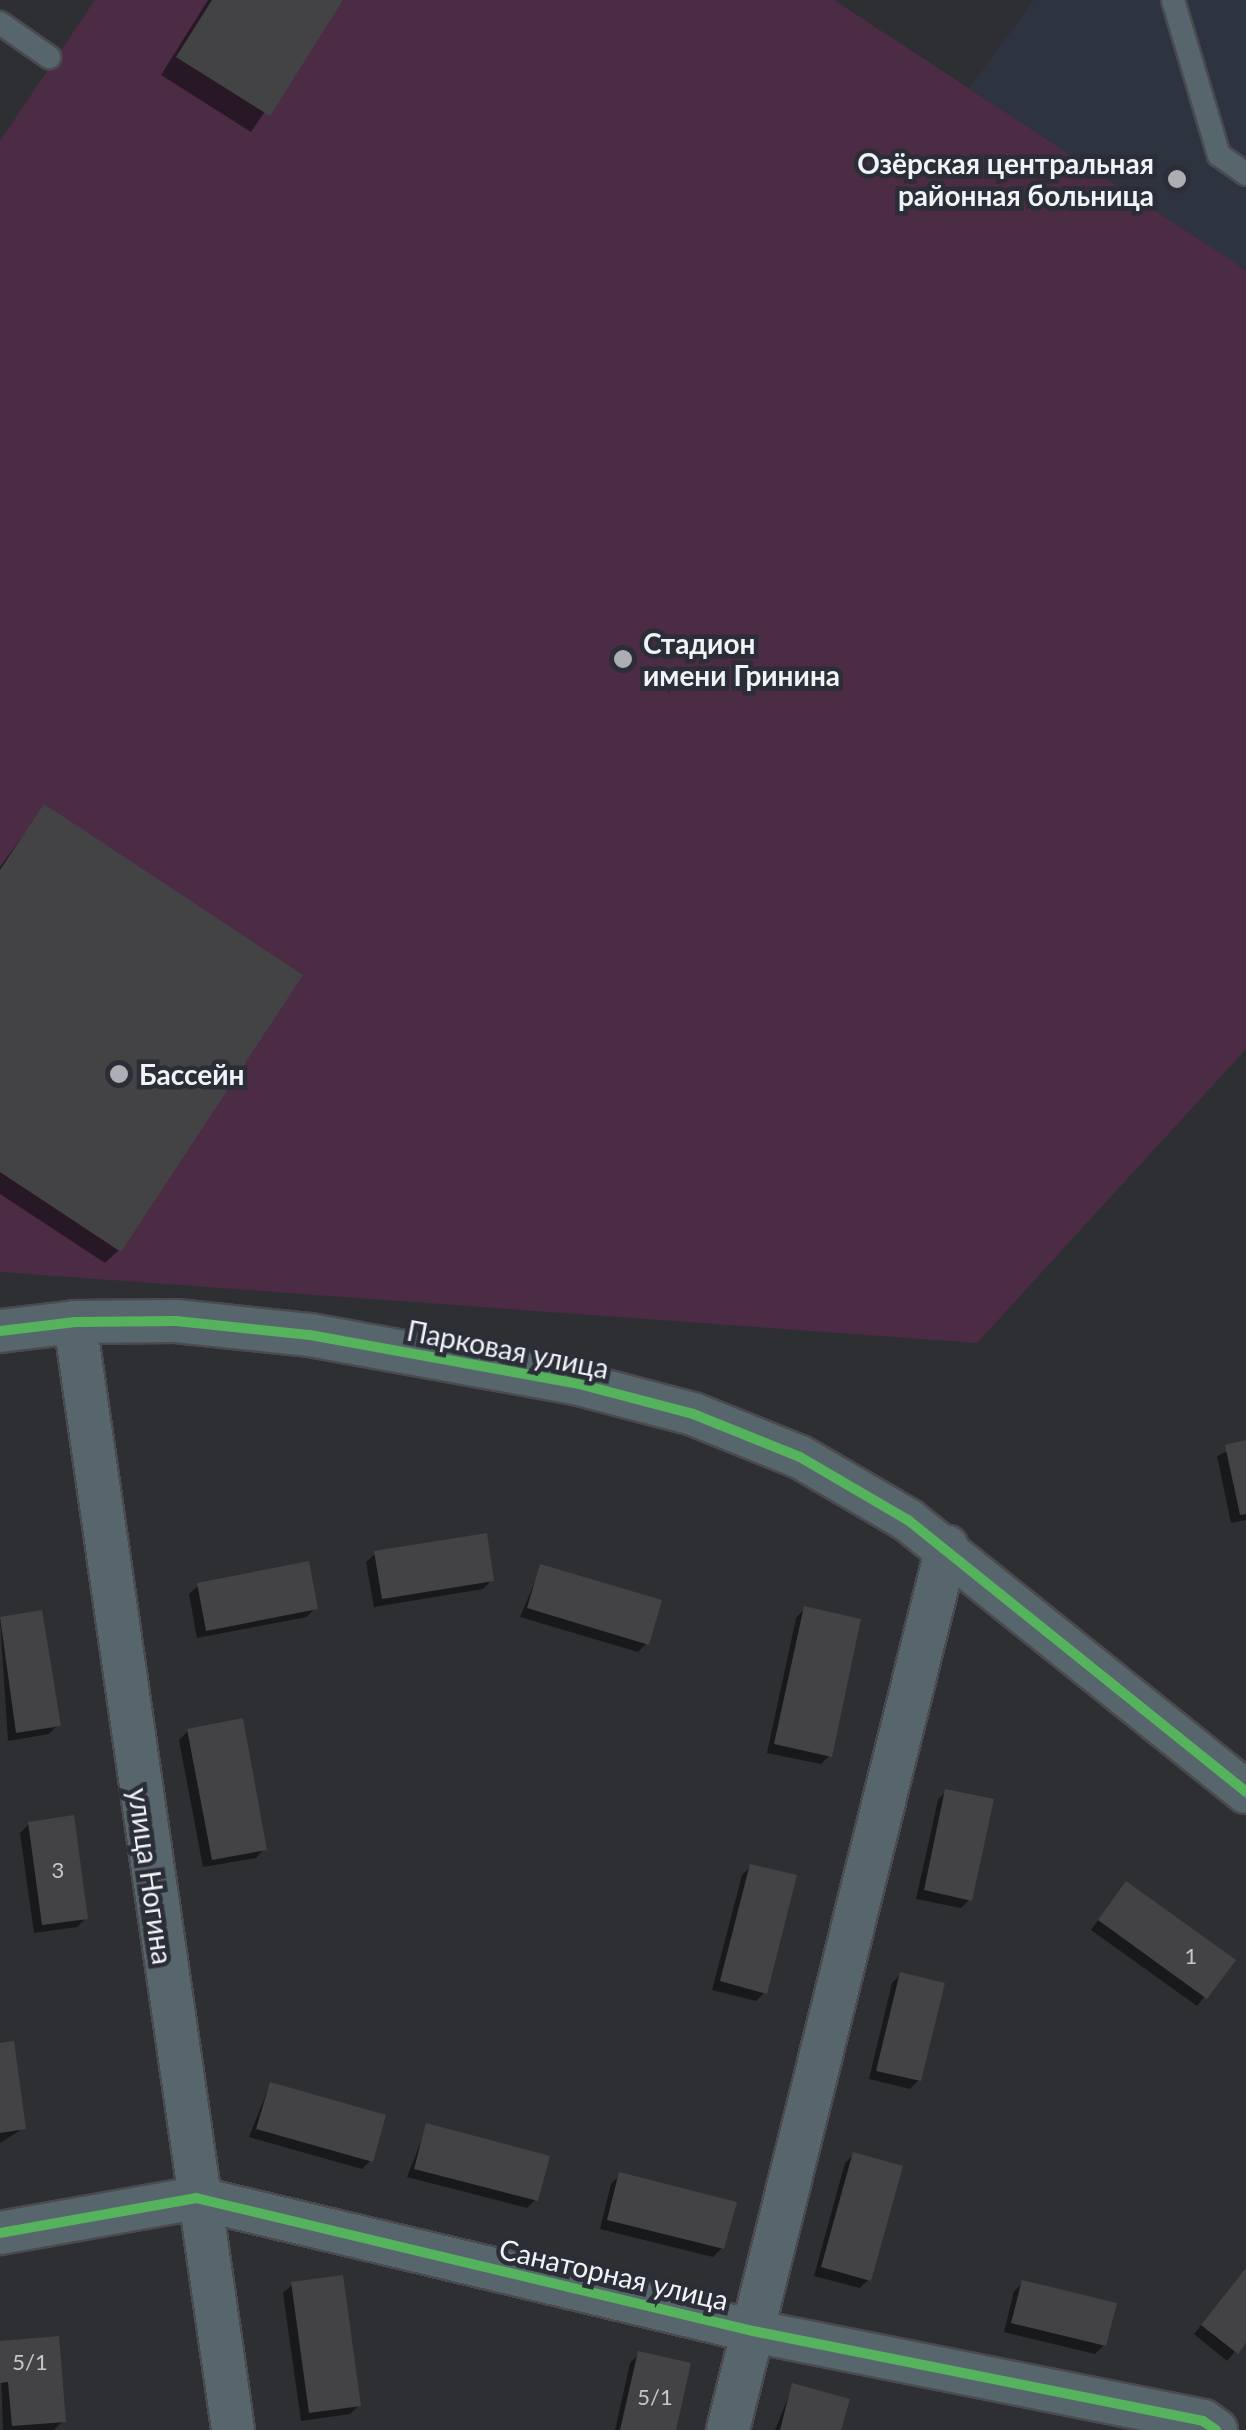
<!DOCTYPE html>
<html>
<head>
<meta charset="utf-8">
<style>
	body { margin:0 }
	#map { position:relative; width:1246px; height:2430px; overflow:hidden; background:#2e2f33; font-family:Lato,sans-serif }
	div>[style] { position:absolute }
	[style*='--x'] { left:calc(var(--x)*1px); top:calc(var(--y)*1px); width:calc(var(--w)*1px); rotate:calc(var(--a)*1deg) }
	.built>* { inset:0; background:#2e3340 }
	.green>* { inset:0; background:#4b2c44 }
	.shadow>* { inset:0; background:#0007 }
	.building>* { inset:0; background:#434346 }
	.roads { filter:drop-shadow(2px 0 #4a4b4e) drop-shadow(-2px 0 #4a4b4e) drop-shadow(0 2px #4a4b4e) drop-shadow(0 -2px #4a4b4e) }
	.lane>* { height:22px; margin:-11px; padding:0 11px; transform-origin:11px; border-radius:11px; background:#57656c }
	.street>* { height:42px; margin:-21px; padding:0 21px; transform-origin:21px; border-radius:21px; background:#57656c }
	.cycleway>* { height:10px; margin:-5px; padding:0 5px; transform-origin:5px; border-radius:5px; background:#56b35d }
	.dots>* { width:28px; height:28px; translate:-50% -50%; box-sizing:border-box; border:5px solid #2b2e36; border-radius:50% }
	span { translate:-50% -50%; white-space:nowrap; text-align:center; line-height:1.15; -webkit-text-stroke:9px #2b2e36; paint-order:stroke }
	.number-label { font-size:22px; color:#c5c7cc }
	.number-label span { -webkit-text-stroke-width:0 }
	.poi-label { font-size:28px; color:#f0f3f8; font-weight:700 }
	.right { translate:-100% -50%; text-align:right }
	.left { translate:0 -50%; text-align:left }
	.street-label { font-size:28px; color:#f0f3f8 }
</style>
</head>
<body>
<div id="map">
	<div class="built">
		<div style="clip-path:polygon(1034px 0,1246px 0,1246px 270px,969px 88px)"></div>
	</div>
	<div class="green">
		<div style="clip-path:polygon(95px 0,834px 0,1246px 270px,1246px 1049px,977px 1343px,0 1272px,0 141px)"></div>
	</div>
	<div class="shadow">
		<div style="clip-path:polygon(208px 0,340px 0,251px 132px,161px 75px)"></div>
		<div style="clip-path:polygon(44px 807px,119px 1250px,105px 1263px,0 1194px,0 867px)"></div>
		<div style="clip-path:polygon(1246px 1443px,1246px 1520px,1231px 1523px,1217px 1456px)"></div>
		<div style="clip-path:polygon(375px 1554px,492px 1580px,483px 1589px,374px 1607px,366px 1562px)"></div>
		<div style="clip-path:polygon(541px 1567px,647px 1643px,638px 1652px,520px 1617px)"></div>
		<div style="clip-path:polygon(198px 1586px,315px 1608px,307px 1617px,197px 1638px,189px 1594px)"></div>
		<div style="clip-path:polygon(804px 1609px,830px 1755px,821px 1764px,767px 1753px,796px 1618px)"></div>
		<div style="clip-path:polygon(40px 1613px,58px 1725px,49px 1734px,8px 1741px,0 1619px)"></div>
		<div style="clip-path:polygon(188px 1731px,264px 1849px,256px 1858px,203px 1867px,179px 1740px)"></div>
		<div style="clip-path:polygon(946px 1791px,970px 1899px,961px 1908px,916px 1899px,938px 1800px)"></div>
		<div style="clip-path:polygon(29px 1824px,86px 1918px,77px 1927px,34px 1933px,20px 1833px)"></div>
		<div style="clip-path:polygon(751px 1866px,765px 1992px,756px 2001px,712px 1990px,742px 1875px)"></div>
		<div style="clip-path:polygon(1118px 1893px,1232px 1961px,1197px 2006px,1091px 1930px)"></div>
		<div style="clip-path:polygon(900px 1975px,919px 2080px,910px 2089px,869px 2079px,892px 1983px)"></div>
		<div style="clip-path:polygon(0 2046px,24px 2128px,0 2143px)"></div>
		<div style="clip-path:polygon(270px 2084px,370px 2161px,362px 2169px,249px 2137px)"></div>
		<div style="clip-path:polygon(427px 2126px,535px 2200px,527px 2208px,407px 2177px)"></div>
		<div style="clip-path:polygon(854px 2154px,868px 2280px,860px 2288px,814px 2276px,845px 2163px)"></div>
		<div style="clip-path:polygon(620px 2175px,722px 2248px,713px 2257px,600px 2229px,611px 2184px)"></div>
		<div style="clip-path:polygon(1246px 2269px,1246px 2339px,1227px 2361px,1194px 2334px)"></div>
		<div style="clip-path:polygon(1023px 2283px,1104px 2345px,1095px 2354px,1004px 2332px,1014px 2291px)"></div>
		<div style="clip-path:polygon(292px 2285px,359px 2405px,350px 2414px,301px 2421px,283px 2293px)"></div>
		<div style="clip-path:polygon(0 2343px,63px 2421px,54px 2430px,3px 2430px)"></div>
		<div style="clip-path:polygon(639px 2354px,673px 2430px,615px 2430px,630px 2363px)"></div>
		<div style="clip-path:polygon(793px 2386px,839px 2430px,775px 2430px)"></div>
	</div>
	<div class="building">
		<div style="clip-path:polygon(212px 0,343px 0,270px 116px,176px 57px)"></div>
		<div style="clip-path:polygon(44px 804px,303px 975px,121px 1252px,0 1172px,0 870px)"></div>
		<div style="clip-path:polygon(1246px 1440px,1246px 1514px,1240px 1515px,1225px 1445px)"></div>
		<div style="clip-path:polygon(487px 1533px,494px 1581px,382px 1599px,374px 1551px)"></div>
		<div style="clip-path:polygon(309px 1561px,318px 1609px,206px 1631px,197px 1583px)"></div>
		<div style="clip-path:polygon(540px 1564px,662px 1600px,649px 1645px,527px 1608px)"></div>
		<div style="clip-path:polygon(804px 1606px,861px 1619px,832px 1757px,774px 1744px)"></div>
		<div style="clip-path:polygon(42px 1610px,61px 1726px,16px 1733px,0 1617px)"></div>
		<div style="clip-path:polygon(243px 1718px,267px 1850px,212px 1860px,187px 1729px)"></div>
		<div style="clip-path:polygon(945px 1789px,994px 1799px,972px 1901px,924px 1890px)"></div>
		<div style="clip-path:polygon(74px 1815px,88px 1919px,42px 1925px,28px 1822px)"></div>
		<div style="clip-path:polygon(750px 1864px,797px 1875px,767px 1994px,720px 1981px)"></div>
		<div style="clip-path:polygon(1126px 1881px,1236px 1960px,1207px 1999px,1098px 1920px)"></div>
		<div style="clip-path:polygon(900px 1972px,945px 1983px,921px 2081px,876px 2071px)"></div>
		<div style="clip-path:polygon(14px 2041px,26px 2129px,0 2133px,0 2043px)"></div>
		<div style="clip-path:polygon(270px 2082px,386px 2115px,373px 2162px,256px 2129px)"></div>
		<div style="clip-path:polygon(426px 2123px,550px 2156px,538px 2201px,414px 2169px)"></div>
		<div style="clip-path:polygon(853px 2152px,903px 2166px,871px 2281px,821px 2267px)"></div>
		<div style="clip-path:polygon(619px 2172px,737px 2202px,724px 2249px,607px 2220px)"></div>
		<div style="clip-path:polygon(1246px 2268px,1246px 2343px,1238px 2354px,1201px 2325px)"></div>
		<div style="clip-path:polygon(343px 2275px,361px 2406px,309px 2413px,291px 2282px)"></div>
		<div style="clip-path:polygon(1022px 2280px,1117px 2303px,1106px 2346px,1011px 2323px)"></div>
		<div style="clip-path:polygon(59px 2336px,66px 2422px,12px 2426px,8px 2382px,0 2383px,0 2341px)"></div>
		<div style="clip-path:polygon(638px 2351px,691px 2363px,676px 2430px,620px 2430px)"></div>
		<div style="clip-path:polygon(792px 2383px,850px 2399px,841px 2430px,780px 2430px)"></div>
	</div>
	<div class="roads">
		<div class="lane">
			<div style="--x:1173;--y:0;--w:162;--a:73.5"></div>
			<div style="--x:1219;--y:155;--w:33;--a:35"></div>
			<div style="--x:0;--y:23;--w:60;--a:34.8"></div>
		</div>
		<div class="street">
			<div style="--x:75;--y:1322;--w:1119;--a:81.88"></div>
			<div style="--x:0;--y:1331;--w:76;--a:-6.8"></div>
			<div style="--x:75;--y:1322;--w:101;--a:-0.6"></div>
			<div style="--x:176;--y:1321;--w:135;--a:6"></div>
			<div style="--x:310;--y:1335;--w:269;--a:10.3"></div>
			<div style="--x:575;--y:1383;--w:122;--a:14.7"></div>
			<div style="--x:693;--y:1414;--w:115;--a:21.9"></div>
			<div style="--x:800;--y:1457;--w:125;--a:30.3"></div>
			<div style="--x:908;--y:1520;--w:434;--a:38.8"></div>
			<div style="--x:0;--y:2233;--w:199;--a:-10.1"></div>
			<div style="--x:196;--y:2198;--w:573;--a:13.43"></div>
			<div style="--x:753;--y:2331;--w:459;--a:11.3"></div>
			<div style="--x:1203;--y:2421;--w:16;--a:35"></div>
			<div style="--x:728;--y:2430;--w:910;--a:-76.07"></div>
		</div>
	</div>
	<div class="cycleway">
		<div style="--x:0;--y:1331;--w:76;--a:-6.8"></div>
		<div style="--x:75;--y:1322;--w:101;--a:-0.6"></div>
		<div style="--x:176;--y:1321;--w:135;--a:6"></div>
		<div style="--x:310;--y:1335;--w:269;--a:10.3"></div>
		<div style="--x:575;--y:1383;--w:122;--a:14.7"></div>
		<div style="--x:693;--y:1414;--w:115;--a:21.9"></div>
		<div style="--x:800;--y:1457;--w:125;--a:30.3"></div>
		<div style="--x:908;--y:1520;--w:434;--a:38.8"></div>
		<div style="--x:0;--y:2233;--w:199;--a:-10.1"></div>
		<div style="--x:196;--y:2198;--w:573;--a:13.43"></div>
		<div style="--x:753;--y:2331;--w:459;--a:11.3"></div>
		<div style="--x:1203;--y:2421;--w:16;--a:35"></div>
	</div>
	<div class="dots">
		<div style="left:1177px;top:179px;background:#acaeb3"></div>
		<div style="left:623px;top:659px;background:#acaeb3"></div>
		<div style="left:119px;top:1074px;background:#acaeb3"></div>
	</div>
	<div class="number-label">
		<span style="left:58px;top:1870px">3</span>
		<span style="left:1191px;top:1956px">1</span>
		<span style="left:30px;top:2362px">5/1</span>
		<span style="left:655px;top:2397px">5/1</span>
	</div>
	<div class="poi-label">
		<span class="right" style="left:1154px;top:179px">Озёрская центральная<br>районная больница</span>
		<span class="left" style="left:643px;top:659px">Стадион<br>имени Гринина</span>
		<span class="left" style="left:139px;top:1074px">Бассейн</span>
	</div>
	<div class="street-label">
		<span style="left:508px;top:1349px;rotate:11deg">Парковая улица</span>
		<span style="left:151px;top:1876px;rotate:82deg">улица Ногина</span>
		<span style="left:614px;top:2274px;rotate:13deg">Санаторная улица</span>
	</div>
</div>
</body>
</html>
